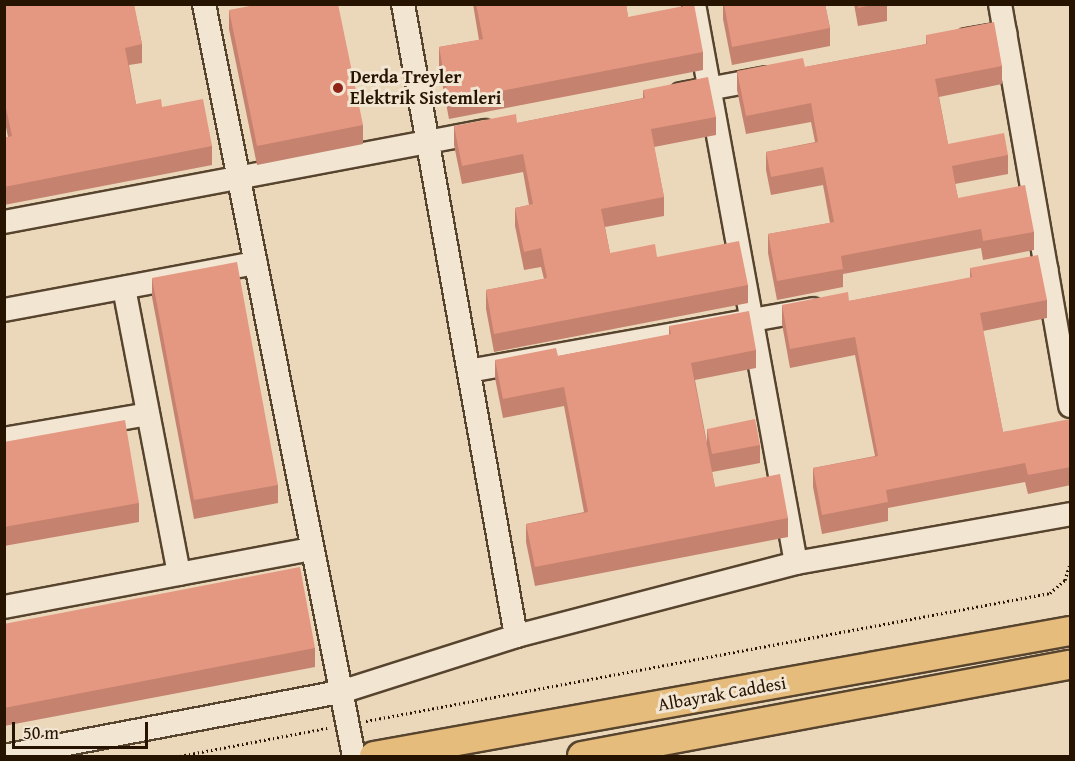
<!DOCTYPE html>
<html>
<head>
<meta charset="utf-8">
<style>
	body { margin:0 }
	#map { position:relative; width:1075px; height:761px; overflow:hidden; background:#ebd7ba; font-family:"Gentium Book Plus",serif }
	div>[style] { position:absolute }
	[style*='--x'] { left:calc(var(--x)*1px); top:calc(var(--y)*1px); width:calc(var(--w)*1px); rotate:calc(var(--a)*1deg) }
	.path>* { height:3px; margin-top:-1.5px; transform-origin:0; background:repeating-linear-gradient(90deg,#261300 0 1.5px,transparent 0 4.5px) }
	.roads { filter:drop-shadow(2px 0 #57442e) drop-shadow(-2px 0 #57442e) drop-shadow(0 2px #57442e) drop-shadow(0 -2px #57442e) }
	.minor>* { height:22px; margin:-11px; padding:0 11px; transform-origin:11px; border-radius:11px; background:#f2e5d2 }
	.major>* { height:28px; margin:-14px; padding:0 14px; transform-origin:14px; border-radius:14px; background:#e6bc7d }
	.wall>* { inset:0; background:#c4826f }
	.building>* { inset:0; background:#e49781 }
	.dots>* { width:16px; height:16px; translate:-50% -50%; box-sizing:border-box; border:3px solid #f2e5d2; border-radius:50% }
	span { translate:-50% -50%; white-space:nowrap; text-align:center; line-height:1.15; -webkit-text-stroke:6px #f2e5d2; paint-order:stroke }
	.poi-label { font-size:18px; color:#261300; font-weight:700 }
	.left { translate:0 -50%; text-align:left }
	.street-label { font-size:18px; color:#261300 }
	.frame { position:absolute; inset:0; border:6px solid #261300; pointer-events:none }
	.scale { position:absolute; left:12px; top:722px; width:136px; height:27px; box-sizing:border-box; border:3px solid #261300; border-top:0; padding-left:8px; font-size:18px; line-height:21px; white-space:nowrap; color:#261300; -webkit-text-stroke:4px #f2e5d2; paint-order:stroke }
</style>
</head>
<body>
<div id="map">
	<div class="path">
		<div style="--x:366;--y:721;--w:696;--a:-10.6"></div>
		<div style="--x:1050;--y:593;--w:20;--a:-41"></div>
		<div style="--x:1065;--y:580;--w:17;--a:-73"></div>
		<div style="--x:180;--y:756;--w:150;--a:-10.8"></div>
	</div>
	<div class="roads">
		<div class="minor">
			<div style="--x:204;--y:4;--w:767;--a:78.72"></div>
			<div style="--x:403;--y:4;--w:642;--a:79.86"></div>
			<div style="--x:694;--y:4;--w:568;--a:79.66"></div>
			<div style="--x:1000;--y:4;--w:408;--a:80.1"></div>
			<div style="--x:967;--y:40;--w:39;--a:-10"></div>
			<div style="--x:681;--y:94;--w:87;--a:-10.5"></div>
			<div style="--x:4;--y:222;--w:489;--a:-10.7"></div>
			<div style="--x:1011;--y:275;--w:36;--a:-9"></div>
			<div style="--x:124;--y:288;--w:291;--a:79.1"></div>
			<div style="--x:4;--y:310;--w:256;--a:-10.6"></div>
			<div style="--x:469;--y:371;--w:349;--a:-10.2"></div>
			<div style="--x:4;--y:439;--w:146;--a:-9.8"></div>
			<div style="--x:4;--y:607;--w:313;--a:-10.7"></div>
			<div style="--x:4;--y:756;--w:343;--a:-10.8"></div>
			<div style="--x:341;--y:692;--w:184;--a:-17.7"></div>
			<div style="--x:516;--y:636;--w:289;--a:-14.6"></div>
			<div style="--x:796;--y:563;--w:278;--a:-10.1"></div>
		</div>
		<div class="major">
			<div style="--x:374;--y:756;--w:707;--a:-10.18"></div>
			<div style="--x:582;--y:756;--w:496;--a:-10.6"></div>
		</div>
	</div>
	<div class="wall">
		<div style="clip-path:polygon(4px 4px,140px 4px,134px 6px,142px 44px,142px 63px,129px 65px,136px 104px,162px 107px,212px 146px,212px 165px,4px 205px,4px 138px,8px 137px,4px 117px)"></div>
		<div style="clip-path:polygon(473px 4px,626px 4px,628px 17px,703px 52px,703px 70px,449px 119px,439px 66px,439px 47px,479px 40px)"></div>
		<div style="clip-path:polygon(723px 4px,825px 4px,830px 28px,830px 46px,732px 65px,723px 19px)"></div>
		<div style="clip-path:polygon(854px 4px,887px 4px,887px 21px,858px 26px)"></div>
		<div style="clip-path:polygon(229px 10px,363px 125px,363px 144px,257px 165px,229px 29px)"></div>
		<div style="clip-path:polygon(926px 35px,1002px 66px,1002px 84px,939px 97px,948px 144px,1008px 155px,1008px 174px,955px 184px,958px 198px,1034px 232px,1034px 250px,983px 260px,981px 248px,843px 274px,843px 287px,777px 300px,768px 253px,768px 234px,830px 223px,823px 185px,771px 195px,766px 170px,766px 152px,815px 142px,811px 122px,746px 134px,737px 90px,737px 71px,805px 67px,926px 44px)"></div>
		<div style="clip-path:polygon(643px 90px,716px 117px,716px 135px,654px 147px,664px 197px,664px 216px,605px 227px,610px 253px,657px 257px,748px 285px,748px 303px,494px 352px,486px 309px,486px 290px,544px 279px,541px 267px,524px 270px,515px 226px,515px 208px,529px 205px,523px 172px,462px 184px,454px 145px,454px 126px,517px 123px,643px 98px)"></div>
		<div style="clip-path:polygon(970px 268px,1047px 300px,1047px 318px,983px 331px,1003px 432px,1071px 424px,1071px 485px,1028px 494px,1025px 482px,888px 508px,888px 521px,822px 534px,813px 487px,813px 468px,875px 456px,855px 355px,790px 368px,782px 324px,782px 305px,849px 301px,970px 278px)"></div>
		<div style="clip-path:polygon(152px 278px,278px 485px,278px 503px,194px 519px,152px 297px)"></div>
		<div style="clip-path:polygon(669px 326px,756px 350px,756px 368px,695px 380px,707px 443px,707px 429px,760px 445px,760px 463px,712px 472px,715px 487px,788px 518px,788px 537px,535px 586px,526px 542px,526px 524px,584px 512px,564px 406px,503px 418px,495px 378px,495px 360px,558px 356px,669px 335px)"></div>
		<div style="clip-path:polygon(4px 442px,139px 503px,139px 522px,4px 546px)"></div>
		<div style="clip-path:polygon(4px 624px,315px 648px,315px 667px,4px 726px)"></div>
	</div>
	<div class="building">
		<div style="clip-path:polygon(4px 4px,134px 4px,142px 44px,125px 48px,136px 104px,161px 99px,162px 107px,203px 99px,212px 146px,4px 187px,4px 138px,12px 136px,4px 99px)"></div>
		<div style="clip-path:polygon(260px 4px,338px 4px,363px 125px,257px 146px,229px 10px)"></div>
		<div style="clip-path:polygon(476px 4px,626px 4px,628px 17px,694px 4px,703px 52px,449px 101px,439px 47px,483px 39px)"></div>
		<div style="clip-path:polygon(724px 4px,825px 4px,830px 28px,732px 47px)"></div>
		<div style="clip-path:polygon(858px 4px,877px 4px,858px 8px)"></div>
		<div style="clip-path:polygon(994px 22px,1002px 66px,935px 79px,948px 144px,1004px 133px,1008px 155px,952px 166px,958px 198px,1025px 185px,1034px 232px,983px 241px,981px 229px,841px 256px,843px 269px,777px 281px,768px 234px,834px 222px,823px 167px,771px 177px,766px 152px,818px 142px,811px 103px,746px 116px,737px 71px,803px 58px,805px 67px,927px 44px,926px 35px)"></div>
		<div style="clip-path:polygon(708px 77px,716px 117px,651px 129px,664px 197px,601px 209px,610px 253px,655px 244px,657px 257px,739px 241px,748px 285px,494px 334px,486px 290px,547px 278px,541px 248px,524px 252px,515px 208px,533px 204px,523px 154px,462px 166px,454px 126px,516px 114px,517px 123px,645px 98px,643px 90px)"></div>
		<div style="clip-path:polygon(1038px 255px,1047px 300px,980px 313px,1003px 432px,1070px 419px,1071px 424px,1071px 467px,1028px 475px,1025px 463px,886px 490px,888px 502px,822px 515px,813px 468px,878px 456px,855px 337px,790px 349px,782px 305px,848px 292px,849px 301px,972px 277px,970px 268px)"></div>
		<div style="clip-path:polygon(237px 262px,278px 485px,194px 500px,152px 278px)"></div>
		<div style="clip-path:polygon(749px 311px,756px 350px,691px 363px,715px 487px,780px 474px,788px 518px,535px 567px,526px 524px,588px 512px,564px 387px,503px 399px,495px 360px,556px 348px,558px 356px,671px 334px,669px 326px)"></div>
		<div style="clip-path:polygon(755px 419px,760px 445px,712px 454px,707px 429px)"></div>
		<div style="clip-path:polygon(125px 420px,139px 503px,4px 527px,4px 442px)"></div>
		<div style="clip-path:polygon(300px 567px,315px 648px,4px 708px,4px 624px)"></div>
	</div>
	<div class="dots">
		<div style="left:338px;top:88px;background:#8f2418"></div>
	</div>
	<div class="poi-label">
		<span class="left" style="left:350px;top:88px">Derda Treyler<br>Elektrik Sistemleri</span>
	</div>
	<div class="street-label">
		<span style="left:722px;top:694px;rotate:-10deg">Albayrak Caddesi</span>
	</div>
	<div class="frame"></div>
	<div class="scale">50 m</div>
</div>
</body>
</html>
